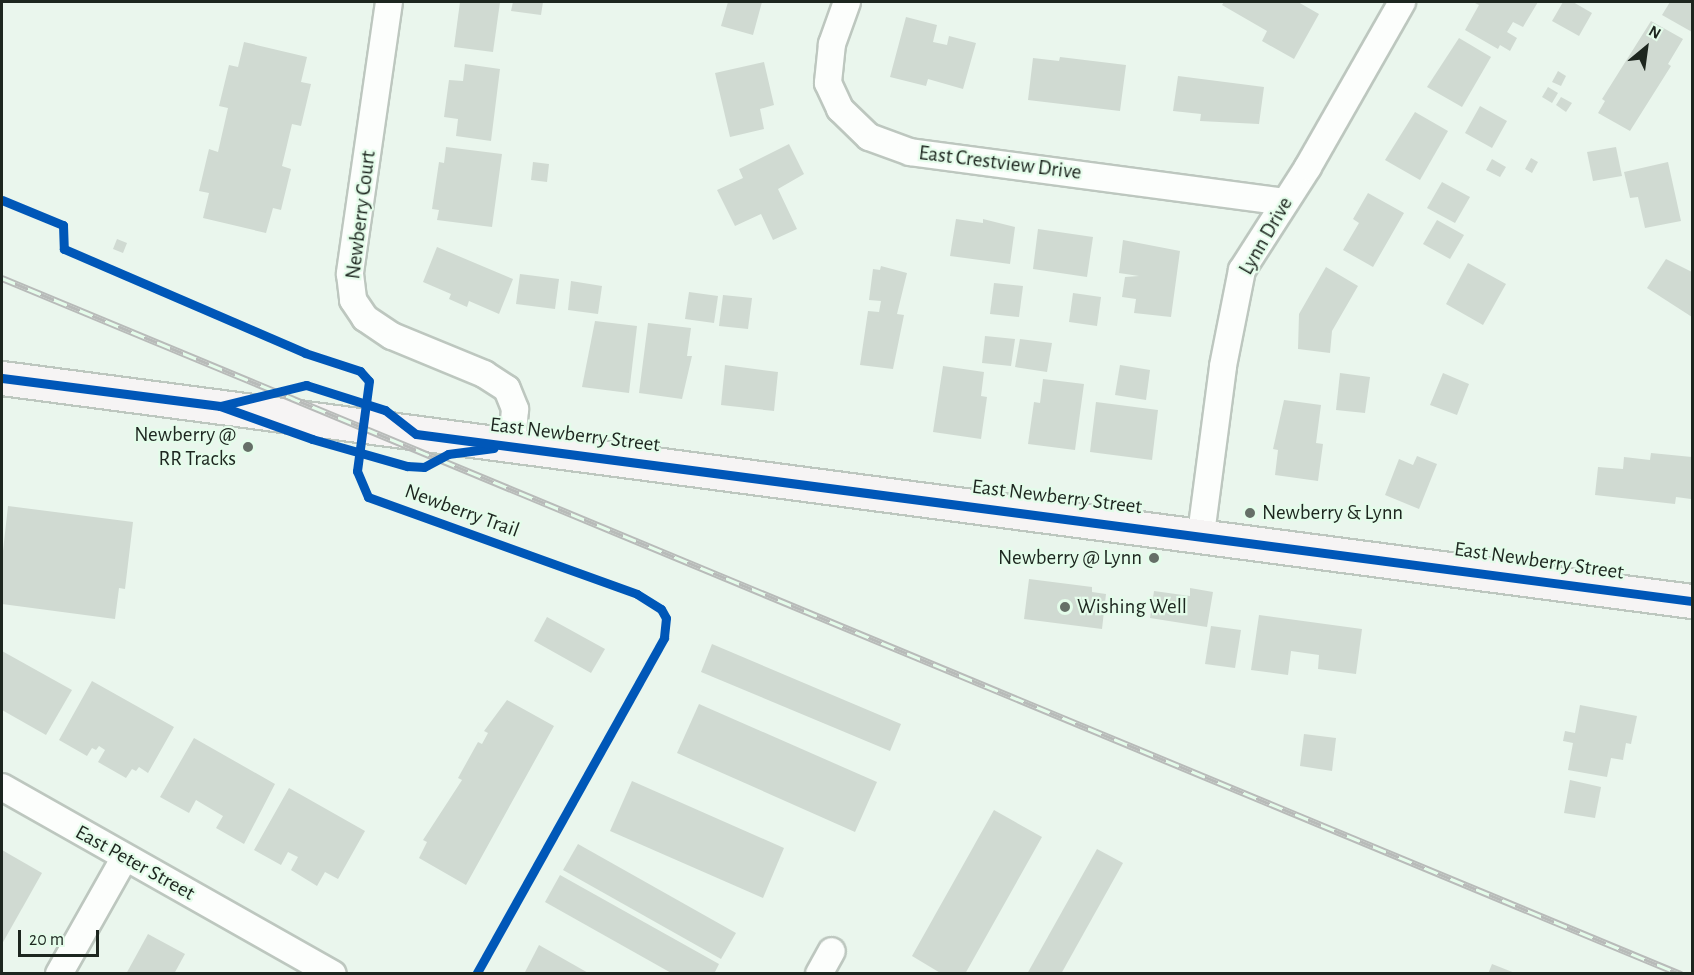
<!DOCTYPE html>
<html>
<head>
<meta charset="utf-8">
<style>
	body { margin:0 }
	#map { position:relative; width:1694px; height:975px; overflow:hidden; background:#eaf6ed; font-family:"Alegreya Sans",sans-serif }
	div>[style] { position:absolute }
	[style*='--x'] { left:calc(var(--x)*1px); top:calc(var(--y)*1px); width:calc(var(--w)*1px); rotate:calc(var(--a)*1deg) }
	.building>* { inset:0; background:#d0dad2 }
	.roads { filter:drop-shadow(2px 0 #bdc7bf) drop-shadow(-2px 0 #bdc7bf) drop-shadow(0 2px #bdc7bf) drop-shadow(0 -2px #bdc7bf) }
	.minor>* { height:26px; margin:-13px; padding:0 13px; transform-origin:13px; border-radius:13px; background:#fcfefc }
	.major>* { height:33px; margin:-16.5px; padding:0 16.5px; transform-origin:16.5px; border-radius:16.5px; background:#f6f4f4 }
	.rail>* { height:7px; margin-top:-3.5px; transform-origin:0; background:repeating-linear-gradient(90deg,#e4fcea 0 14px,#b8bbb9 0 28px); box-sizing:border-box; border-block:2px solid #b8bbb9 }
	.cycleway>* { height:9px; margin:-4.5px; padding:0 4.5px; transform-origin:4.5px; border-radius:4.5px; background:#0057b8 }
	.dots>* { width:16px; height:16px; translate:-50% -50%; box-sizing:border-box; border:3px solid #e4fcea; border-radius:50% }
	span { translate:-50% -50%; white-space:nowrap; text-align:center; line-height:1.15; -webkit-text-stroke:4.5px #e4fcea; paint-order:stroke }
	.street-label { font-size:21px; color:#1d261f }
	.poi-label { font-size:21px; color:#1d261f }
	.right { translate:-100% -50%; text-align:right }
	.left { translate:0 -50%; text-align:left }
	.frame { position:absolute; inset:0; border:3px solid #1d261f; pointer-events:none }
	.north { position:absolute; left:1616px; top:18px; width:60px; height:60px; -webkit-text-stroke:4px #e4fcea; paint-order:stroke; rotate:29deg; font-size:16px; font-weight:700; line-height:24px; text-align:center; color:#1d261f }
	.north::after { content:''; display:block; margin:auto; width:21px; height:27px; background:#1d261f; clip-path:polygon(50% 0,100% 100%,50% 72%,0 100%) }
	.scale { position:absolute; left:18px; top:930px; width:81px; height:27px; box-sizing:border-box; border:3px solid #1d261f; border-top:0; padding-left:8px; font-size:18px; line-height:21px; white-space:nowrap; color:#1d261f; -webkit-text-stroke:4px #e4fcea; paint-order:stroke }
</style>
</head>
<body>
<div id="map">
	<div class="building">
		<div style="clip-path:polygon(460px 2px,500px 2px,493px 52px,454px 47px)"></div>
		<div style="clip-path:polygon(513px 2px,543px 2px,541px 15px,511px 11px)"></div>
		<div style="clip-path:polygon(728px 2px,762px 2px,753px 35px,721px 26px)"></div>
		<div style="clip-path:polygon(1224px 2px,1298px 2px,1319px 14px,1294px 59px,1262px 41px,1267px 31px,1222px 5px)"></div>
		<div style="clip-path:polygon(1473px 2px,1538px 2px,1523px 27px,1513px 22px,1507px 32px,1517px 38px,1510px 51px,1500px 45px,1498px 49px,1465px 30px,1479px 5px)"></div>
		<div style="clip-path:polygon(1563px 2px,1573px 2px,1592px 13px,1579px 36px,1552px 21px)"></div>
		<div style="clip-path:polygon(1670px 2px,1692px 2px,1692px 32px,1662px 15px)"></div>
		<div style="clip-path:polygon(906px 17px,937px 25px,933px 42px,947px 45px,949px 36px,976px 43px,963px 89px,928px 79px,926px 86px,890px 77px)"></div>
		<div style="clip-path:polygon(1651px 21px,1683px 39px,1668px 64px,1671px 66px,1630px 131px,1598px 113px,1605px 101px,1602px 99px)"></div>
		<div style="clip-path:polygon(1459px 38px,1491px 57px,1462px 107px,1427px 87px)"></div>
		<div style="clip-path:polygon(244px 42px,307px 57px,301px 82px,311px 84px,301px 126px,292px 124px,282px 166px,291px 169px,281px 210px,273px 208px,266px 233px,203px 218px,209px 193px,199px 191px,209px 149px,218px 152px,228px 108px,219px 106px,229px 65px,238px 67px)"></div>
		<div style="clip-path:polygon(1060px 57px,1126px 65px,1120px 111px,1028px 100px,1033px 58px,1059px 61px)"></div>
		<div style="clip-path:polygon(764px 62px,774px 105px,760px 109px,764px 129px,730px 137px,715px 73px)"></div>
		<div style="clip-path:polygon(465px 64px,500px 69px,491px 141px,456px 136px,458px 119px,444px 117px,449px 80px,463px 81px)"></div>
		<div style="clip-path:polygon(1558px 71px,1566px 76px,1561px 86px,1552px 82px)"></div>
		<div style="clip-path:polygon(1178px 76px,1264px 87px,1259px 124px,1200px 121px,1201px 114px,1173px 111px)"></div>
		<div style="clip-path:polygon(1548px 87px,1558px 93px,1552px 103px,1542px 97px)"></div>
		<div style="clip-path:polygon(1561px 97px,1572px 103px,1566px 112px,1556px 105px)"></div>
		<div style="clip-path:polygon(1480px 106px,1507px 121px,1492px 148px,1465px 133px)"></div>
		<div style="clip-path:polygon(1415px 112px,1448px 131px,1420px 180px,1385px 160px)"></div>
		<div style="clip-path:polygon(789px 144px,804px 174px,778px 189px,797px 229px,773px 240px,761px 214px,735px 226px,717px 190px,743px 178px,739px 169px)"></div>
		<div style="clip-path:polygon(446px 147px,502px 154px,492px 227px,437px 220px,439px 210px,432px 209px,439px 162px,444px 163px)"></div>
		<div style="clip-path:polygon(1616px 147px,1622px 176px,1593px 181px,1587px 152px)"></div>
		<div style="clip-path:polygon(1531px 158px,1538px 162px,1532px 173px,1525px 169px)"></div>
		<div style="clip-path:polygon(1492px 159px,1506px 167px,1500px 177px,1486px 170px)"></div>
		<div style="clip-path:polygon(533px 162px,549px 164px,547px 182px,531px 180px)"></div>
		<div style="clip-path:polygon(1668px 162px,1681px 221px,1645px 228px,1638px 197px,1630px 198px,1624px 172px)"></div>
		<div style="clip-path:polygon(1442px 182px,1470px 197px,1455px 223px,1427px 208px)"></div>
		<div style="clip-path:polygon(1368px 193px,1404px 213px,1373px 267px,1343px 250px,1359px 223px,1353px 219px)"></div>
		<div style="clip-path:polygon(956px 219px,983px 223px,983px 219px,1015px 227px,1010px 264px,950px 256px)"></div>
		<div style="clip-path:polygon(1437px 220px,1464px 235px,1450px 259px,1423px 244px)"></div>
		<div style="clip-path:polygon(1038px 229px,1093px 237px,1087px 277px,1033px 269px)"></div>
		<div style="clip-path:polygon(117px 239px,127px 243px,123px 253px,113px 249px)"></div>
		<div style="clip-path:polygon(1123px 240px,1180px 251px,1171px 317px,1134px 313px,1136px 299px,1122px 297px,1125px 277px,1139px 276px,1119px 273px)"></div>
		<div style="clip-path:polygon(437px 247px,513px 279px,499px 314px,469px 301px,467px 307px,449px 299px,451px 294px,423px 282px)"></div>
		<div style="clip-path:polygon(1666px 259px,1692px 272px,1692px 317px,1647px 288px)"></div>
		<div style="clip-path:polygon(1468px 263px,1506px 284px,1483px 325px,1446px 304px)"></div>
		<div style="clip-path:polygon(881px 266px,907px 273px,897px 314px,904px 315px,893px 369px,860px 365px,868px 311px,879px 312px,881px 301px,869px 300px,873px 269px,880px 270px)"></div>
		<div style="clip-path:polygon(1326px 267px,1358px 286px,1332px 331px,1330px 353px,1298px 349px,1299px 314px)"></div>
		<div style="clip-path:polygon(520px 274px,559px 279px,555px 309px,516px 304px)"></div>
		<div style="clip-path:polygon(571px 281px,602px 286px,598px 314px,568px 310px)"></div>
		<div style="clip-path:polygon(994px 283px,1023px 286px,1019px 317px,990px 314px)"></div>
		<div style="clip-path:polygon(689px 292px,718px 296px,714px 323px,685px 319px)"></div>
		<div style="clip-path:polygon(1073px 293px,1101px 297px,1097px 326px,1069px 322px)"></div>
		<div style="clip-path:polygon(723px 295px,752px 298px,748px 329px,719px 326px)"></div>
		<div style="clip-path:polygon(595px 321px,637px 326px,629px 393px,582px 387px)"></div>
		<div style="clip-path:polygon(648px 323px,691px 328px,687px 356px,692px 356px,682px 399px,639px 393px)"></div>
		<div style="clip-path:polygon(985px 336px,1015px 339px,1011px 366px,982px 363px)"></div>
		<div style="clip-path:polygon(1020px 339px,1052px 343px,1047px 372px,1015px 367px)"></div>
		<div style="clip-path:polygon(725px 365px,778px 372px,774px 411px,721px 405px)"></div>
		<div style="clip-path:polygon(1120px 365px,1150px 370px,1146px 400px,1115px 395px)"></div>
		<div style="clip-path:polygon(943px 366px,984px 372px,981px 396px,987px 397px,981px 439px,933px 432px)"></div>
		<div style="clip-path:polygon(1340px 373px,1370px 377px,1365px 413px,1336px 410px)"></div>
		<div style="clip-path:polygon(1443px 373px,1469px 384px,1457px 415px,1430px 405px)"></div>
		<div style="clip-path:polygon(1043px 379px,1084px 384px,1075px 450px,1028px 444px,1034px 402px,1040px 403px)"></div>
		<div style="clip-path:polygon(1284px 400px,1321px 405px,1316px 443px,1323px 444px,1318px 481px,1275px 475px,1278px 450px,1273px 449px)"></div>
		<div style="clip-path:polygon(1096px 402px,1158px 410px,1152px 460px,1090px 452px)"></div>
		<div style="clip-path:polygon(1651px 453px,1692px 457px,1691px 499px,1676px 497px,1675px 504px,1595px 495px,1598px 467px,1623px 469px,1624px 457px,1650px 460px)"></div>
		<div style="clip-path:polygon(1417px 456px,1437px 464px,1419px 509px,1385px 495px,1399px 459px,1413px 465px)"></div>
		<div style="clip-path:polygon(8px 506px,133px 522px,125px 589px,119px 588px,115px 619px,2px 604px,2px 560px)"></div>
		<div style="clip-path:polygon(1029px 579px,1092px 587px,1092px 592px,1106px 594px,1102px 629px,1024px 619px)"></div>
		<div style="clip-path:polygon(1190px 588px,1213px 592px,1207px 627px,1150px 618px,1154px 591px,1190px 596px)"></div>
		<div style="clip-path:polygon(1259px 615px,1362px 629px,1356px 674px,1318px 669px,1319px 655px,1291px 651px,1288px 675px,1251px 670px)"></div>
		<div style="clip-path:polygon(547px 617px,605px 649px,591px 673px,534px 641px)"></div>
		<div style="clip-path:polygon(1211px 626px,1241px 630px,1235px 668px,1205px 664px)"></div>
		<div style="clip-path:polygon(712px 644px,901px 724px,890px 751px,701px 672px)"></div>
		<div style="clip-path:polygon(2px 651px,72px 690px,46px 735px,2px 710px)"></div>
		<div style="clip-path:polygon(92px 681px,174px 727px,148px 773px,139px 767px,136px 771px,132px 769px,126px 778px,98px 762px,105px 750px,99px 746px,96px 750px,92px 748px,87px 756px,59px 740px)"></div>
		<div style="clip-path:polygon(507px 700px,554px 726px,466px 885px,419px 858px,427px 842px,423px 840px,462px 780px,458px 778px,478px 742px,482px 744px,488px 733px,484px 731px)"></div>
		<div style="clip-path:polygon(699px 704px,877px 782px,855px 832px,677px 753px)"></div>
		<div style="clip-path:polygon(1580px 705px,1637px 716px,1631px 744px,1626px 743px,1623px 760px,1611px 758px,1607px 777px,1568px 770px,1573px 743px,1563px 741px,1565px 731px,1575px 733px)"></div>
		<div style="clip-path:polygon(1304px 734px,1336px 738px,1332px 771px,1300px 766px)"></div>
		<div style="clip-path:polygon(194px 738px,275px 784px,244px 844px,216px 828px,223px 816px,196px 800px,189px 813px,160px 797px)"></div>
		<div style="clip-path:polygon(1570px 780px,1601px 787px,1595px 818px,1564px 813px)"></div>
		<div style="clip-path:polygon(632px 781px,784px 848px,763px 898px,610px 831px)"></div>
		<div style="clip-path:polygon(289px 788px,365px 831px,338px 879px,325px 872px,317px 886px,291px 870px,298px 857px,288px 852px,281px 865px,254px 850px)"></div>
		<div style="clip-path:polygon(994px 810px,1042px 837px,965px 974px,942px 974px,912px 956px)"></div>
		<div style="clip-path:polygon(578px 844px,736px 933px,721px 959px,563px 870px)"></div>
		<div style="clip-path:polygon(1097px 849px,1123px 863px,1061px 974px,1027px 974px)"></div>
		<div style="clip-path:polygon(2px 850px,42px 873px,2px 944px)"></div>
		<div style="clip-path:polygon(560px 875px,719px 964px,714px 974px,673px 974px,545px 902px)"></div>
		<div style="clip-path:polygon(148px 934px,185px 954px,174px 974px,126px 974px)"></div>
		<div style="clip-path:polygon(539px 945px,590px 974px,524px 974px)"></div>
		<div style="clip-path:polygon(1492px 964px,1515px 973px,1515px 974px,1488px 974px)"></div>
	</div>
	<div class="roads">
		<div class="minor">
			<div style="--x:389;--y:2;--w:275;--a:98.2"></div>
			<div style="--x:350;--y:274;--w:26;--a:83"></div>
			<div style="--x:353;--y:300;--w:22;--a:56"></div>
			<div style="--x:365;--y:318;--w:32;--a:34"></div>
			<div style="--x:392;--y:336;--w:100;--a:22.4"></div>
			<div style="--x:484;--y:374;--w:27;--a:33"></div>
			<div style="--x:507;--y:389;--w:22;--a:68"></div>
			<div style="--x:515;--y:409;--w:36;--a:95"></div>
			<div style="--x:847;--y:2;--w:45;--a:109.7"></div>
			<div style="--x:832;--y:44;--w:39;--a:96"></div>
			<div style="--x:828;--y:83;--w:29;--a:65"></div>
			<div style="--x:840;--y:109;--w:40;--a:44"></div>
			<div style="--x:869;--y:137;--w:44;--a:20.1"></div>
			<div style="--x:910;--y:152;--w:378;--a:7.6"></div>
			<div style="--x:1201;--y:534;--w:169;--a:-82.5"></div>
			<div style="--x:1223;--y:366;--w:98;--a:-78.8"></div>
			<div style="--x:1242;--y:270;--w:122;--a:-57.3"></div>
			<div style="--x:1308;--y:167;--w:190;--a:-60.3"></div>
			<div style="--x:2;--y:787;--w:380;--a:29.5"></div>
			<div style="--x:59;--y:974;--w:134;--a:-60.6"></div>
			<div style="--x:819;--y:974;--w:26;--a:-61"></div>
		</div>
		<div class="major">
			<div style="--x:2;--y:378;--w:1705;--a:7.52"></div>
		</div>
	</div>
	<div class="rail">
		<div style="--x:2;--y:278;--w:1818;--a:22.52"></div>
	</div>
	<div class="cycleway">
		<div style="--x:2;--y:200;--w:66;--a:22.3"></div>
		<div style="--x:63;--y:225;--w:24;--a:88"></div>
		<div style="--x:64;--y:249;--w:262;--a:23.3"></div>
		<div style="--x:305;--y:353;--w:58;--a:18.1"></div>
		<div style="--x:360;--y:371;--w:13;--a:48"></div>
		<div style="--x:369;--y:381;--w:91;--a:97.6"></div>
		<div style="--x:357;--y:471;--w:28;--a:67"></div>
		<div style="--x:368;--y:497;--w:286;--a:19.8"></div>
		<div style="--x:637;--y:594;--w:28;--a:32"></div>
		<div style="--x:661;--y:609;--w:10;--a:61"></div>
		<div style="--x:666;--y:618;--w:20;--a:96"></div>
		<div style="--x:664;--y:638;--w:385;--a:119.2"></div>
		<div style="--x:2;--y:378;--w:220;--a:7.3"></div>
		<div style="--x:220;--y:406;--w:98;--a:19.7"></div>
		<div style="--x:312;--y:439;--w:99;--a:15.9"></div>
		<div style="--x:407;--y:466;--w:17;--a:3"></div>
		<div style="--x:424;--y:467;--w:27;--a:-28"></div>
		<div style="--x:448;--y:454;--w:46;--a:-7.4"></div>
		<div style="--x:220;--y:406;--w:89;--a:-13.7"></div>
		<div style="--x:306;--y:385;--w:83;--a:17.6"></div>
		<div style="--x:385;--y:410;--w:39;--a:38"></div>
		<div style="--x:416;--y:434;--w:1287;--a:7.46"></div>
	</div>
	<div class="dots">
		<div style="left:248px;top:447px;background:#656f67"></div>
		<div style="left:1250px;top:513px;background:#656f67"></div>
		<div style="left:1154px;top:558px;background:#656f67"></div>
		<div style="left:1065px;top:607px;background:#656f67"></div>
	</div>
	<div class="street-label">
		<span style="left:1000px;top:163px;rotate:7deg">East Crestview Drive</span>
		<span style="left:361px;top:215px;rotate:-83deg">Newberry Court</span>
		<span style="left:1266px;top:236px;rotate:-60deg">Lynn Drive</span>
		<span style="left:575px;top:435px;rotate:7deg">East Newberry Street</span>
		<span style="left:1057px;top:497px;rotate:7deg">East Newberry Street</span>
		<span style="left:462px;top:511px;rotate:20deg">Newberry Trail</span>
		<span style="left:1539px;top:561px;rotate:8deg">East Newberry Street</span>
		<span style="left:135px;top:863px;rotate:29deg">East Peter Street</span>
	</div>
	<div class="poi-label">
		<span class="right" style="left:236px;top:447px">Newberry @<br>RR Tracks</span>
		<span class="left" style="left:1262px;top:513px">Newberry &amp; Lynn</span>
		<span class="right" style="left:1142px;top:558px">Newberry @ Lynn</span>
		<span class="left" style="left:1077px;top:607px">Wishing Well</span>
	</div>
	<div class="frame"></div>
	<div class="north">N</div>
	<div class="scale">20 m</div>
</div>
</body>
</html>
